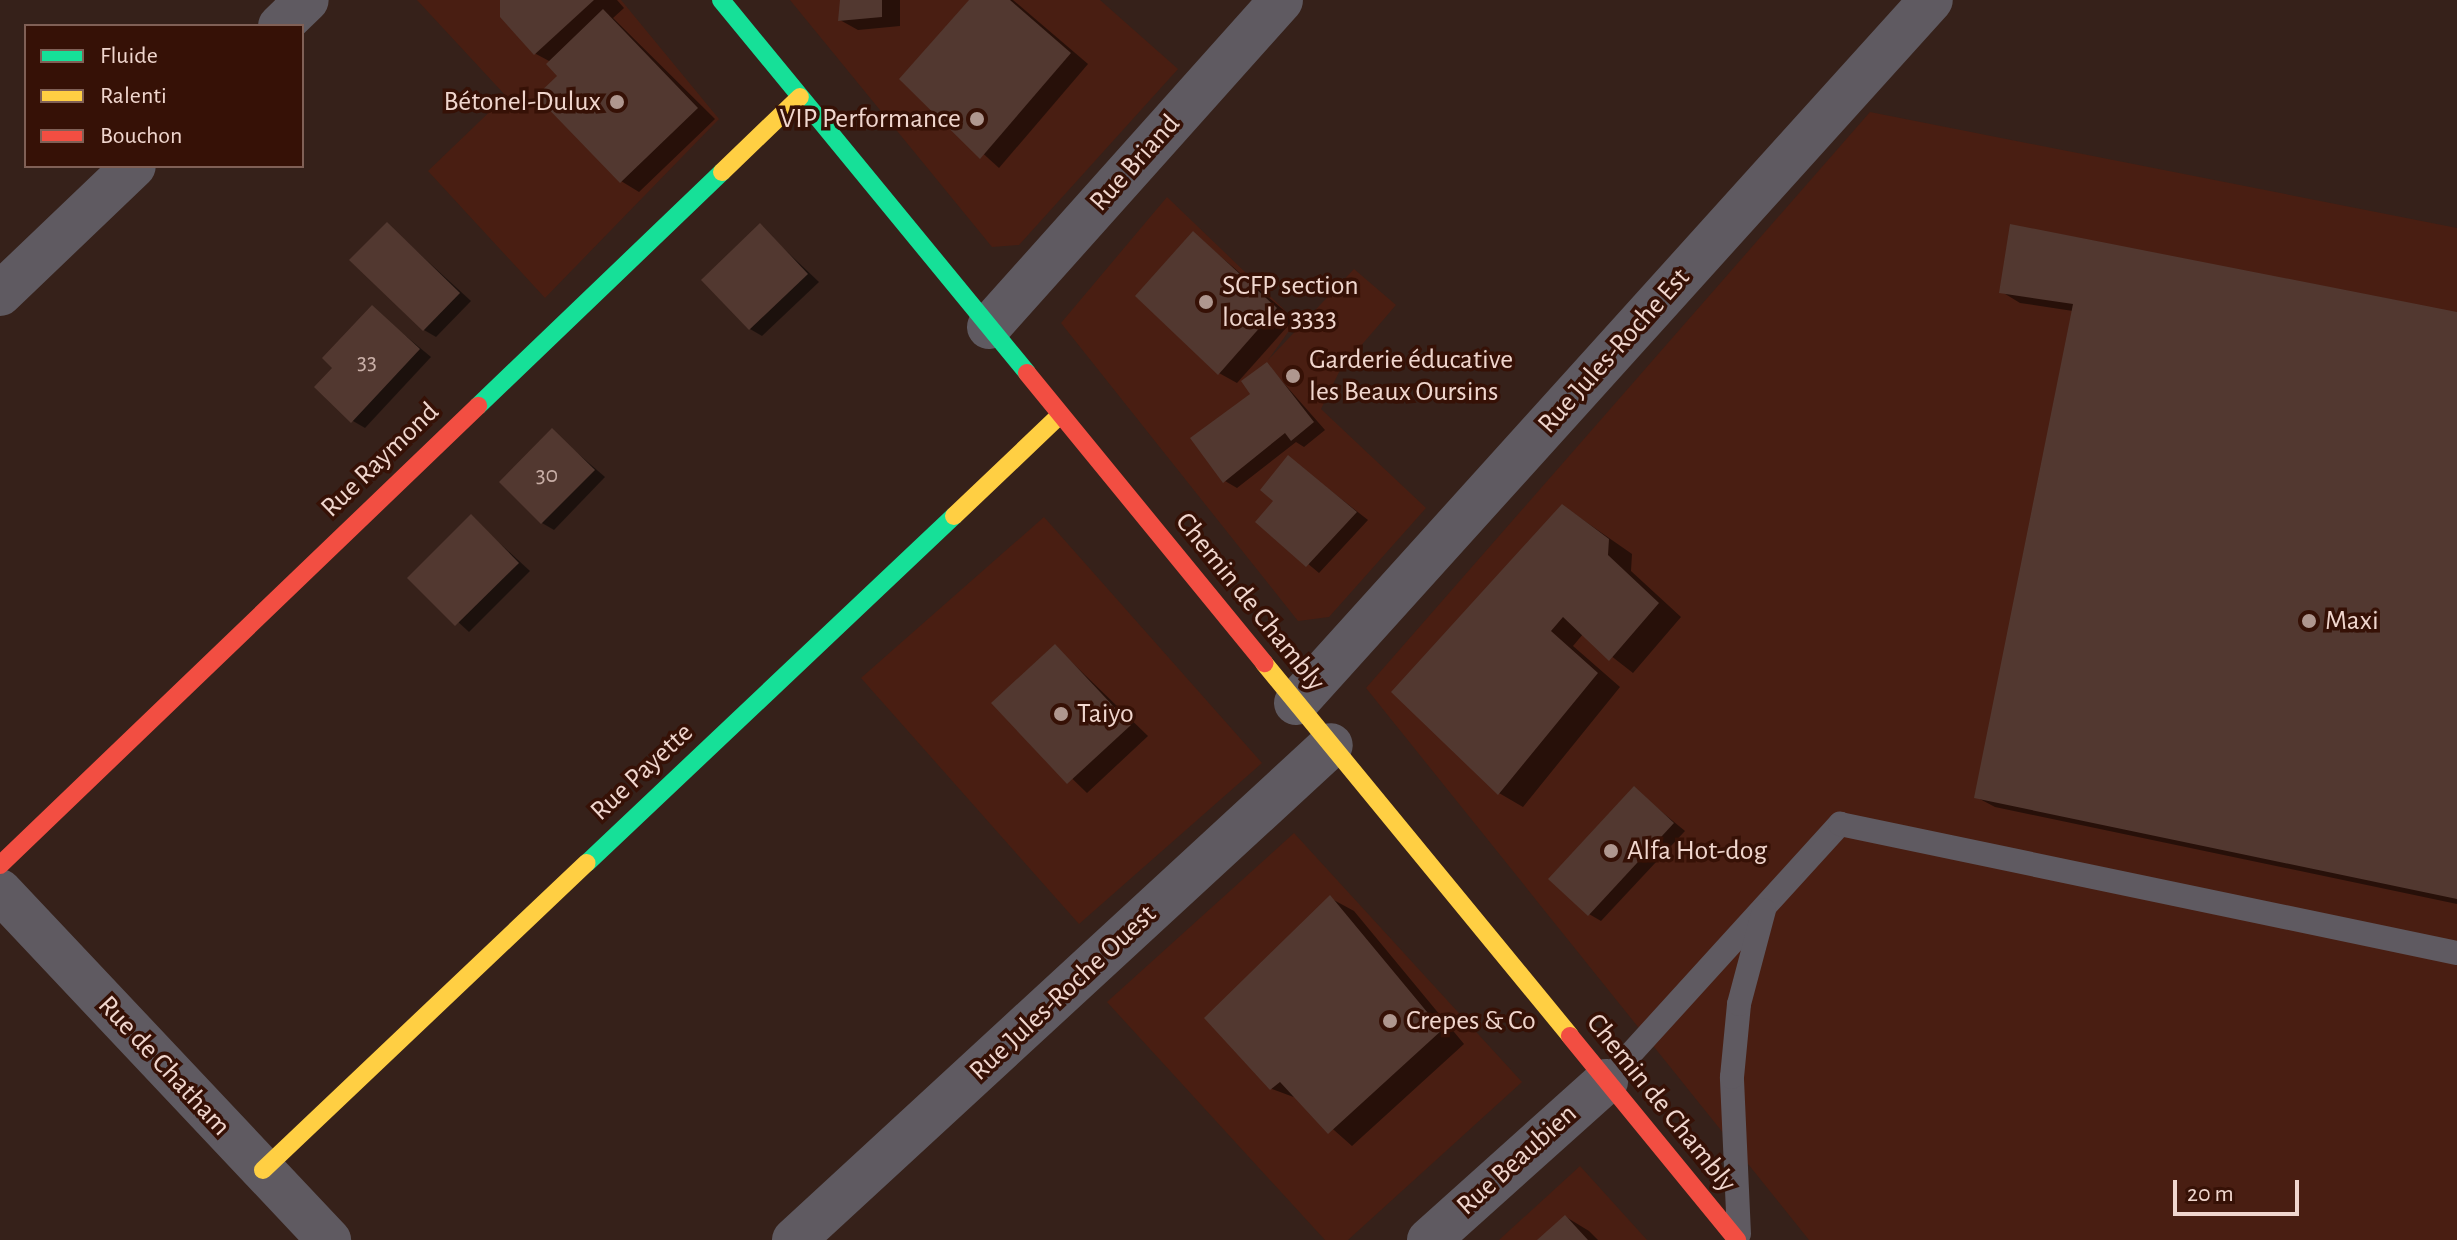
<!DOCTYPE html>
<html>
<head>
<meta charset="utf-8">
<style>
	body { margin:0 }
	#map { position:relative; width:2457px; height:1240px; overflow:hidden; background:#36211a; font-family:"Alegreya Sans",sans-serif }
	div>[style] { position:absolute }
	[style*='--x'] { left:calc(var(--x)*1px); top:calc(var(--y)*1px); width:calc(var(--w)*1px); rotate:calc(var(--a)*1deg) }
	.built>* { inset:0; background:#491e12 }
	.shadow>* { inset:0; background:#0007 }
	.building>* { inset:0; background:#523830 }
	.lane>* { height:24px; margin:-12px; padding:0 12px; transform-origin:12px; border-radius:12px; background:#5f5a61 }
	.street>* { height:44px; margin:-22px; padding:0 22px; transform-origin:22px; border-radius:22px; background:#5f5a61 }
	.fast>* { height:18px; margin:-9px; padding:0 9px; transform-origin:9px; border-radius:9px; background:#16e098 }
	.slow>* { height:18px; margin:-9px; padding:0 9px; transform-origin:9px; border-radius:9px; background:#ffcf43 }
	.jam>* { height:18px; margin:-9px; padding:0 9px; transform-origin:9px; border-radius:9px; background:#f24e42 }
	.dots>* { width:22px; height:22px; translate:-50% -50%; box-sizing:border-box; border:4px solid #361106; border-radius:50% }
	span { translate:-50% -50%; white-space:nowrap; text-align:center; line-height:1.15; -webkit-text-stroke:7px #361106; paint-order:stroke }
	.number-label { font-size:24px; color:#c8aea6 }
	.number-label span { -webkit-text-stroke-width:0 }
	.poi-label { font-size:28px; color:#f0d6ce }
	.right { translate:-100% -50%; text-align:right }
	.left { translate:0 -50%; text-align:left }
	.street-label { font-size:28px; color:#f0d6ce }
	.legend { position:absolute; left:24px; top:24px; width:280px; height:144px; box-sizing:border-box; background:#361106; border:2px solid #806056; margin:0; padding:10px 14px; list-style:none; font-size:24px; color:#f0d6ce }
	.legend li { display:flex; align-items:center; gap:16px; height:40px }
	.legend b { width:40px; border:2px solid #806056 }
	.scale { position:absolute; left:2173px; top:1180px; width:126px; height:36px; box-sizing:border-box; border:4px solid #f0d6ce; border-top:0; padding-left:10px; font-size:24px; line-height:28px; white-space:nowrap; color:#f0d6ce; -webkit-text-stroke:6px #361106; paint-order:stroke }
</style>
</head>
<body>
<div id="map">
	<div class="built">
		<div style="clip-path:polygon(417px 0,621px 0,719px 119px,545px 298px,428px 171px,506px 96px)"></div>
		<div style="clip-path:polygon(790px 0,1100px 0,1178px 69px,1019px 245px,992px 247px)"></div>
		<div style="clip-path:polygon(1870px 112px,2457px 228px,2457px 1240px,1809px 1240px,1366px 688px)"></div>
		<div style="clip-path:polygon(1167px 197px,1296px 321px,1268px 360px,1354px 269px,1396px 305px,1340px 370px,1321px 409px,1426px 508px,1329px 617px,1298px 621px,1061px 323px)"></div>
		<div style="clip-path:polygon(1044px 517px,1262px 763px,1079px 924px,861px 678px)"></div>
		<div style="clip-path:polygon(1294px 833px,1522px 1082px,1348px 1240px,1325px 1240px,1107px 1002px)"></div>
		<div style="clip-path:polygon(1580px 1166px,1647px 1240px,1499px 1240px)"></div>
	</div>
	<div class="shadow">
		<div style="clip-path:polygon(502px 0,617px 0,624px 8px,613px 18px,715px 119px,639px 192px,621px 181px,551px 62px,536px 54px)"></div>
		<div style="clip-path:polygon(842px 0,900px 0,900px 26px,858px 30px,840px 20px)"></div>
		<div style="clip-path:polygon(972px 0,1013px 0,1088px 64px,999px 168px,901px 79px)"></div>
		<div style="clip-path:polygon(387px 224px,471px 301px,436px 337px,424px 330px)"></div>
		<div style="clip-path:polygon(760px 226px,819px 282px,762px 336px,750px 329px)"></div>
		<div style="clip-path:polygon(1193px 233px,1294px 319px,1237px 383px,1219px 373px)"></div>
		<div style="clip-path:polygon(2002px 292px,2457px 314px,2457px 904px,1995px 807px,1976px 797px,2073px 311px,2020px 303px)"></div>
		<div style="clip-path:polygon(372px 308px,431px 357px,365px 428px,353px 421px,334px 368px)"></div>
		<div style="clip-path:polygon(1267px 364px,1325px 430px,1304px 447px,1296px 442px,1237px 488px,1225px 481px)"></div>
		<div style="clip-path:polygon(552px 431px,605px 477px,554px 530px,542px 523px)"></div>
		<div style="clip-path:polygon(1289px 458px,1368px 520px,1319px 573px,1258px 522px,1276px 501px)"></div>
		<div style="clip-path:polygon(1563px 506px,1632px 554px,1631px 571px,1681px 617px,1633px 673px,1583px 634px,1573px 646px,1620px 687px,1523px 807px,1499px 793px)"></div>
		<div style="clip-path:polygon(471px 517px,530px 571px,469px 632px,410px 578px)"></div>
		<div style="clip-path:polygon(1055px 646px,1148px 736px,1087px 793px,994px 703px)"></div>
		<div style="clip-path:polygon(1634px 789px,1685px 831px,1601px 921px,1589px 914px)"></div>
		<div style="clip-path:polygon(1330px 898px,1354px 911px,1464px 1044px,1352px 1146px,1299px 1099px,1272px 1089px,1207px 1018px)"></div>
		<div style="clip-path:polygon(1566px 1217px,1589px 1231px,1598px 1240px,1540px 1240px)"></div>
	</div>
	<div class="building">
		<div style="clip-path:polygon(500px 0,594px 0,534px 55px,500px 17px)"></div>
		<div style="clip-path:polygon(840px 0,882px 0,882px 17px,838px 21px)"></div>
		<div style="clip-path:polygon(969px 0,1010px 0,1071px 53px,980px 159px,899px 79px)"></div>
		<div style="clip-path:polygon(603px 9px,698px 108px,620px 183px,536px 96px,557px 76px,546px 64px)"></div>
		<div style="clip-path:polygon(387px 222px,460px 293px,423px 331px,349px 260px)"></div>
		<div style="clip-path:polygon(760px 223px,808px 274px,749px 330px,701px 280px)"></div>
		<div style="clip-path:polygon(2010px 224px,2457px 312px,2457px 899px,1974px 798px,2073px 304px,1999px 293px)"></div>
		<div style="clip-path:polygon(1193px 231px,1277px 308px,1218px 375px,1135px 296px)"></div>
		<div style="clip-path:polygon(372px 305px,420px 349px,351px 423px,314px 387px,332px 368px,322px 358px)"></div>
		<div style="clip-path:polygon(1267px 362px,1314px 422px,1291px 441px,1285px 433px,1223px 483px,1190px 438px,1250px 394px,1241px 381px)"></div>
		<div style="clip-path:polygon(552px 428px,595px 470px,541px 524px,499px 482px)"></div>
		<div style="clip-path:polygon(1288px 455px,1357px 512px,1306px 567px,1255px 522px,1273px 501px,1260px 490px)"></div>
		<div style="clip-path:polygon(1562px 504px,1609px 539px,1608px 555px,1659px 603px,1609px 661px,1563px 617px,1551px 631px,1598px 673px,1498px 795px,1391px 692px)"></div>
		<div style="clip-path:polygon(471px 514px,519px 563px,455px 626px,407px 578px)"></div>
		<div style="clip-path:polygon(1055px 644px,1131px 725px,1067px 784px,991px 703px)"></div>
		<div style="clip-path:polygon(1634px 786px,1674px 823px,1588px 916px,1548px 879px)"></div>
		<div style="clip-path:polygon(1330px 895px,1442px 1030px,1328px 1134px,1280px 1082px,1270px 1090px,1204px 1018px)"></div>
		<div style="clip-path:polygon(1565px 1215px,1588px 1240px,1537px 1240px)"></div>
	</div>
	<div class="lane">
		<div style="--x:1606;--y:1081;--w:348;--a:-47.7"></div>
		<div style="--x:1840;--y:824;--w:630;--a:11.81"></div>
		<div style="--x:1739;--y:1234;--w:157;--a:-92.6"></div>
		<div style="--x:1732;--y:1077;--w:73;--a:-84.5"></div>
		<div style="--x:1739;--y:1004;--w:97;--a:-75.1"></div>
	</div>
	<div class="street">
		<div style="--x:280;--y:26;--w:37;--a:-44"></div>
		<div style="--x:0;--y:294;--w:185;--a:-43.7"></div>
		<div style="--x:989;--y:327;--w:438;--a:-48.2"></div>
		<div style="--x:1296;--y:703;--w:947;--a:-47.91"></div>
		<div style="--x:0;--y:891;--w:480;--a:46.7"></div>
		<div style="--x:794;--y:1240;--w:730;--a:-42.67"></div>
		<div style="--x:1429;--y:1240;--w:238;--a:-41.9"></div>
	</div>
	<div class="fast">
		<div style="--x:721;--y:0;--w:482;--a:50.6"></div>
		<div style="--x:478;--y:406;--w:338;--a:-43.8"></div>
		<div style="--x:587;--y:863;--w:505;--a:-43.4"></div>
	</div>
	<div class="slow">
		<div style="--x:722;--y:172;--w:108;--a:-43.9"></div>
		<div style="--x:954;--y:516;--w:146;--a:-43.6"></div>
		<div style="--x:1264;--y:663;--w:482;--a:50.6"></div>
		<div style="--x:263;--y:1170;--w:446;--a:-43.5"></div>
	</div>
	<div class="jam">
		<div style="--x:1027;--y:373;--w:375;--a:50.7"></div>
		<div style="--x:0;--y:865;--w:663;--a:-43.84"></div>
		<div style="--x:1570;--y:1036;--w:264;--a:50.7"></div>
	</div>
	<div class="dots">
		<div style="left:617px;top:102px;background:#af978f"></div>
		<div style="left:977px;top:119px;background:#af978f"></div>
		<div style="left:1206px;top:302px;background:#af978f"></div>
		<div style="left:1293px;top:376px;background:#af978f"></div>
		<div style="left:2309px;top:621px;background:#af978f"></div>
		<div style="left:1061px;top:714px;background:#af978f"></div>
		<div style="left:1611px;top:851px;background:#af978f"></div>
		<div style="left:1390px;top:1021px;background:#af978f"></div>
	</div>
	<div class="number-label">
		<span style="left:367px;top:363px">33</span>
		<span style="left:547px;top:476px">30</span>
	</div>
	<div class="poi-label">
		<span class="right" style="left:601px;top:102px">Bétonel-Dulux</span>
		<span class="right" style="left:961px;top:119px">VIP Performance</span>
		<span class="left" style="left:1222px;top:302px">SCFP section<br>locale 3333</span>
		<span class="left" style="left:1309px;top:376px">Garderie éducative<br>les Beaux Oursins</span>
		<span class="left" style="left:2325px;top:621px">Maxi</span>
		<span class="left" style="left:1077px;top:714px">Taiyo</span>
		<span class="left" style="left:1627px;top:851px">Alfa Hot-dog</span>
		<span class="left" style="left:1406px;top:1021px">Crepes &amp; Co</span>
	</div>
	<div class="street-label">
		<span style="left:1135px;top:163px;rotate:-48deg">Rue Briand</span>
		<span style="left:1614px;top:351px;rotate:-48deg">Rue Jules-Roche Est</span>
		<span style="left:380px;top:460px;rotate:-44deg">Rue Raymond</span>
		<span style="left:1250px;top:602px;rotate:51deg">Chemin de Chambly</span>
		<span style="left:642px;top:772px;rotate:-43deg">Rue Payette</span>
		<span style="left:1063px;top:993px;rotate:-43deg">Rue Jules-Roche Ouest</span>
		<span style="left:164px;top:1066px;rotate:47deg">Rue de Chatham</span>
		<span style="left:1661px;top:1103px;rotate:51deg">Chemin de Chambly</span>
		<span style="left:1517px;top:1160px;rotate:-42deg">Rue Beaubien</span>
	</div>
	<ul class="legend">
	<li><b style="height:10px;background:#16e098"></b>Fluide</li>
	<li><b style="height:10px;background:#ffcf43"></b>Ralenti</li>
	<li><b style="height:10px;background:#f24e42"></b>Bouchon</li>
	</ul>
	<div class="scale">20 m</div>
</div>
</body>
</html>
